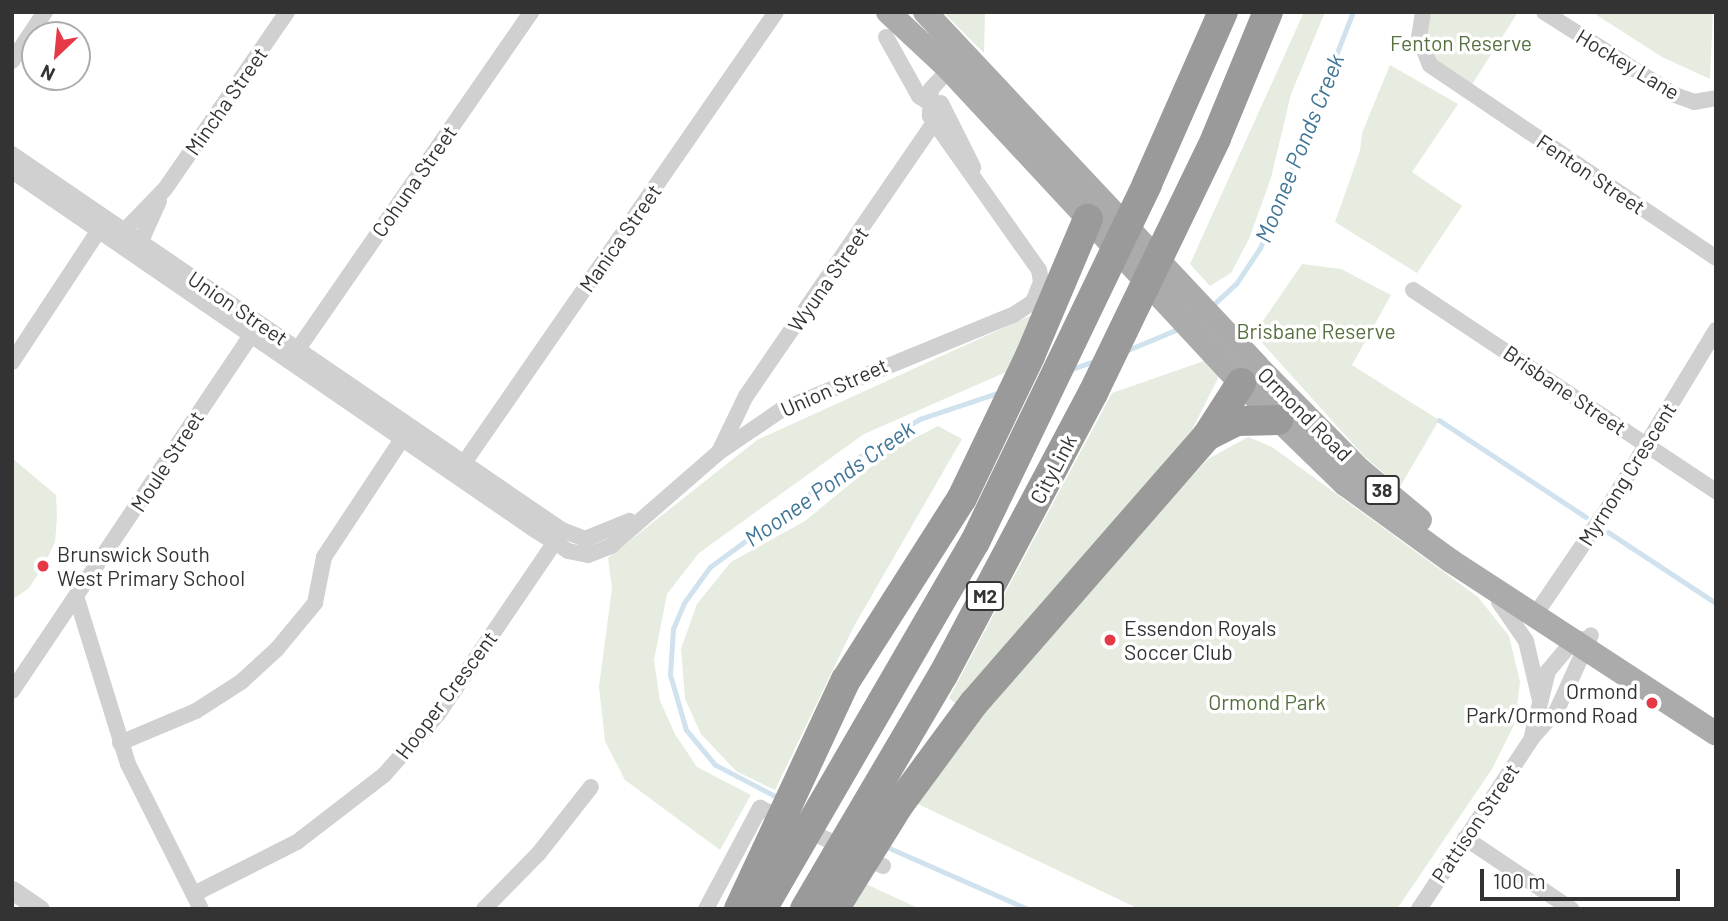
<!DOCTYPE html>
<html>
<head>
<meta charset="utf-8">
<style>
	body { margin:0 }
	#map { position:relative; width:1728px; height:921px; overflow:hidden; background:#fff; font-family:Barlow,sans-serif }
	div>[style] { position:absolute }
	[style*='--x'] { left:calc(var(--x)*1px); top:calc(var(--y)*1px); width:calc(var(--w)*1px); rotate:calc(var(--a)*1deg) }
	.green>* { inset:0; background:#e6ecdf }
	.stream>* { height:4.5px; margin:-2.25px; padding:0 2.25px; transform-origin:2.25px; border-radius:2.25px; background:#cfe2ee }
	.minor>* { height:16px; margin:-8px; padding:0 8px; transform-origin:8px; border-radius:8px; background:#d0d0d0 }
	.tertiary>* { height:19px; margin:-9.5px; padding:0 9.5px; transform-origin:9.5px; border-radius:9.5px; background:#d0d0d0 }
	.primary>* { height:24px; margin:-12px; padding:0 12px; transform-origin:12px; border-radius:12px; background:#ababab }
	.motorway>* { height:30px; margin:-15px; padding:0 15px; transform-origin:15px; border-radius:15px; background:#9a9a9a }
	.dots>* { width:19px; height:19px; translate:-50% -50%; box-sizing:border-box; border:4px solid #fff; border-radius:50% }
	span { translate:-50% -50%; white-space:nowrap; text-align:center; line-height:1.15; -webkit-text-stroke:7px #fff; paint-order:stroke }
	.shield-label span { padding:2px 5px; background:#fff; border:2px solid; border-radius:5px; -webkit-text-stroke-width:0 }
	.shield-label { font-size:19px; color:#333; font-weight:700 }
	.park-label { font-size:21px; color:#56703f }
	.street-label { font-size:21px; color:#333 }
	.poi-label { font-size:21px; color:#333 }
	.left { translate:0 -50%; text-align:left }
	.right { translate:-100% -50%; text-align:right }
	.water-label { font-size:23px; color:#3f7597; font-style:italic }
	.frame { position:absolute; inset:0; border:14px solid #333; pointer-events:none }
	.north { position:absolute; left:21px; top:21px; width:70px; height:70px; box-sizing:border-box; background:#fff; border:2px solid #adadad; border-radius:50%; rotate:206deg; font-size:19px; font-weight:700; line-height:28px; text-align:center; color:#333 }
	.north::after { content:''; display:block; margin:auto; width:24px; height:32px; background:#e63946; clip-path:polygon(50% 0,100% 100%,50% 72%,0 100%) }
	.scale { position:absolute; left:1480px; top:869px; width:200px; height:32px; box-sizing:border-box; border:4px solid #333; border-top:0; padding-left:9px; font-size:21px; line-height:24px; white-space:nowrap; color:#333; -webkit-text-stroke:5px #fff; paint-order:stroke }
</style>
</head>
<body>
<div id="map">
	<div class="green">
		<div style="clip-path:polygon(943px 12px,985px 12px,984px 53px)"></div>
		<div style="clip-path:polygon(1304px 12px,1325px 12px,1291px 94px,1271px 178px,1249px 239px,1231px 273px,1210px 286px,1190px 264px)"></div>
		<div style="clip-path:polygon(1430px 12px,1518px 12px,1471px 86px,1431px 56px,1425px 35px)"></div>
		<div style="clip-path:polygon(1592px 12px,1713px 12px,1710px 79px,1662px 57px)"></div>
		<div style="clip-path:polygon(1390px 65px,1458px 104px,1412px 172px,1462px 206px,1417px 273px,1335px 222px,1360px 151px,1362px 133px)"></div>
		<div style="clip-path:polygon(1302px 264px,1341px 269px,1391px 295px,1352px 365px,1439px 420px,1400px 487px,1364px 456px,1254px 334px)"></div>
		<div style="clip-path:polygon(1036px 313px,1011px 370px,864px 434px,699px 553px,667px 594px,654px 660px,660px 701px,675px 734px,697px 767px,751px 795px,720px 850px,625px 780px,605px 741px,599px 687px,612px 588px,608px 558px,757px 440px)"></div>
		<div style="clip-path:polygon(1204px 361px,1220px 374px,1192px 430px,957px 705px,949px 698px,1112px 393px)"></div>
		<div style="clip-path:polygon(938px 426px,962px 439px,853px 628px,775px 790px,736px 771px,701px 734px,685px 699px,681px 649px,697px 604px,731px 562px,805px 521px,890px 451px)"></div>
		<div style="clip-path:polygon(1248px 437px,1272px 447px,1478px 597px,1509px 636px,1520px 682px,1515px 723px,1492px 769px,1397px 909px,1139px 909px,918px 804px,1007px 676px,1208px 459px)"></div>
		<div style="clip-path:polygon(12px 458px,56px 495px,57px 518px,55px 542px,44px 565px,29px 588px,12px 600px)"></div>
		<div style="clip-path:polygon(857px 880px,916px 907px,931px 909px,841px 909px)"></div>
	</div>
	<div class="stream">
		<div style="--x:1211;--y:307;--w:34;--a:-43"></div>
		<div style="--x:1236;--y:284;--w:43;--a:-56.3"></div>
		<div style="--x:1260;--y:248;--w:254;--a:-68.5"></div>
		<div style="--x:1128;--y:350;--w:54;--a:-22.8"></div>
		<div style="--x:1072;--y:369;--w:27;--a:-20"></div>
		<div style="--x:1439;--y:420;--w:176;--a:33.4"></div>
		<div style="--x:1608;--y:532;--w:129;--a:33.3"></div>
		<div style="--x:778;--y:798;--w:71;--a:-152.4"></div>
		<div style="--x:715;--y:765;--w:45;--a:-129.6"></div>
		<div style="--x:686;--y:730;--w:57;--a:-106.2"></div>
		<div style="--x:670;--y:675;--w:46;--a:-86.3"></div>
		<div style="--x:673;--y:629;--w:28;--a:-67"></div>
		<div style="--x:684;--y:603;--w:44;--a:-54.2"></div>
		<div style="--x:710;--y:567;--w:205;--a:-36.3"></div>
		<div style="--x:875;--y:446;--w:52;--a:-31"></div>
		<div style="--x:920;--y:419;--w:84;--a:-18.6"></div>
		<div style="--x:885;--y:846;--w:156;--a:23.8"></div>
	</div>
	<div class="minor">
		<div style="--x:1423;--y:12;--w:25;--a:99"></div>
		<div style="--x:1419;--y:37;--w:30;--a:69"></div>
		<div style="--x:1430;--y:65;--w:345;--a:34"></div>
		<div style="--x:1544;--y:12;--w:155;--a:32.4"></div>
		<div style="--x:1675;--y:95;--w:20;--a:20"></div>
		<div style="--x:1694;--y:102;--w:22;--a:-10"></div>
		<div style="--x:886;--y:37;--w:68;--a:60.8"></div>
		<div style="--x:919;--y:96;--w:11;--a:34"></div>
		<div style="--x:12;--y:61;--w:59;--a:-56"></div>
		<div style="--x:941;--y:103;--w:72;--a:63.4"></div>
		<div style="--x:12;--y:154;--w:666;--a:34.36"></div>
		<div style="--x:562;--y:530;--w:25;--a:21"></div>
		<div style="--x:585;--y:539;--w:48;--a:-22.2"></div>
		<div style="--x:12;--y:171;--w:634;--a:34.47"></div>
		<div style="--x:535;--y:530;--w:39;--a:32"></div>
		<div style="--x:568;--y:551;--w:20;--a:11"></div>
		<div style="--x:588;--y:555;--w:25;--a:-21"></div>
		<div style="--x:611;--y:546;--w:142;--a:-41"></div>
		<div style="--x:718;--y:453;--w:76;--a:-34.3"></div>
		<div style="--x:781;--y:410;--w:251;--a:-22.3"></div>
		<div style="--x:1013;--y:315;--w:24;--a:-33"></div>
		<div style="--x:1033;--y:302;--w:22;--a:-68"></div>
		<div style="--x:1041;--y:282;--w:12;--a:-99"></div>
		<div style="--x:1039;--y:270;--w:189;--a:-125.3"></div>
		<div style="--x:930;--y:116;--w:27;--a:-88"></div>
		<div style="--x:931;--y:89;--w:35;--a:-47"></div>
		<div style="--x:125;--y:230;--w:57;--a:-45.7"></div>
		<div style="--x:165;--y:189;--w:215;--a:-55.4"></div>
		<div style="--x:141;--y:241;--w:44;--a:-65.8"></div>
		<div style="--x:1413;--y:290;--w:364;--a:33.6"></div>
		<div style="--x:298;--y:349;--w:410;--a:-55.3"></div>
		<div style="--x:12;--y:362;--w:165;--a:-56.6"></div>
		<div style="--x:719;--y:452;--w:62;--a:-64.3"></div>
		<div style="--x:746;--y:396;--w:348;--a:-55.5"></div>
		<div style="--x:464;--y:463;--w:548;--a:-55.32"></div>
		<div style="--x:76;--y:596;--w:176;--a:72.8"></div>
		<div style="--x:128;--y:764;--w:162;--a:63.3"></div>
		<div style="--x:1499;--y:602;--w:47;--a:55.3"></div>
		<div style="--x:1526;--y:641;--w:61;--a:76.7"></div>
		<div style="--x:1535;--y:615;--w:126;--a:-55.7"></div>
		<div style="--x:1606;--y:511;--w:212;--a:-58.7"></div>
		<div style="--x:12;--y:691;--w:429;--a:-56.1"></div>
		<div style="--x:1532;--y:736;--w:67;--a:-76.2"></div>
		<div style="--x:1548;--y:671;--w:31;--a:-50"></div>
		<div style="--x:1568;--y:647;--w:16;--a:-30"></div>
		<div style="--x:120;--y:743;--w:82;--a:-22.8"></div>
		<div style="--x:196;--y:711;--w:54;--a:-32.8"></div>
		<div style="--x:241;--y:682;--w:49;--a:-42.5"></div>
		<div style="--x:277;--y:649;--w:60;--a:-50.4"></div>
		<div style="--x:315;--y:603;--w:47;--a:-78.9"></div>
		<div style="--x:324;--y:557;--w:141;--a:-56.5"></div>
		<div style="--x:1465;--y:838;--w:128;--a:33.8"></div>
		<div style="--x:194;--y:894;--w:115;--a:-26.8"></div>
		<div style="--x:297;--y:842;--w:110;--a:-37.6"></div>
		<div style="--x:384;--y:775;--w:81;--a:-48.5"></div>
		<div style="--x:438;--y:714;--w:215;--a:-55.8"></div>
		<div style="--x:484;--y:909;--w:78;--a:-45.5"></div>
		<div style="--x:539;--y:853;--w:84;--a:-51.8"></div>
		<div style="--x:706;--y:909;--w:115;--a:-61.9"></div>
		<div style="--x:760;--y:808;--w:136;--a:25.2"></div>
		<div style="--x:1419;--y:909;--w:205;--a:-56.5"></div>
		<div style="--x:1532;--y:738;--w:38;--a:-48"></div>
		<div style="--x:1557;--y:710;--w:82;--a:-65.6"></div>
	</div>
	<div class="tertiary">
		<div style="--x:12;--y:890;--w:34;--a:34"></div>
	</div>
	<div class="primary">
		<div style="--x:888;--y:12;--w:82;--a:43"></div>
		<div style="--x:948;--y:68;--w:430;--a:47.1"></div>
		<div style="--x:1241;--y:383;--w:145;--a:44.2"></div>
		<div style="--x:1345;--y:484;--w:131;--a:36"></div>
		<div style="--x:1451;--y:561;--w:316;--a:33.1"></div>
		<div style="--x:925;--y:12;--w:484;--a:46.8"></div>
		<div style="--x:1256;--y:365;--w:148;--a:45.3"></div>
		<div style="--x:1360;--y:470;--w:78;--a:39.8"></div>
	</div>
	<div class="motorway">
		<div style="--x:1207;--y:436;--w:34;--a:-27"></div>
		<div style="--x:1237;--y:421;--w:41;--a:-1.4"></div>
		<div style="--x:739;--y:909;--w:253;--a:-65"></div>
		<div style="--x:846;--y:680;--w:216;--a:-57.5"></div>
		<div style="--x:962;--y:498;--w:157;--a:-64.4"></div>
		<div style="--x:1030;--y:356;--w:149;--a:-67.1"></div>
		<div style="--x:762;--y:909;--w:424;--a:-59.9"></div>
		<div style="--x:975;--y:542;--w:397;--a:-64.3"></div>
		<div style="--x:1147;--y:184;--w:188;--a:-66.2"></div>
		<div style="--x:805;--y:909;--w:272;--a:-59.5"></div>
		<div style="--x:943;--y:675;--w:319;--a:-62"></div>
		<div style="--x:1093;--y:393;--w:283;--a:-64.2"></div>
		<div style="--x:1216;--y:138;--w:136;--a:-67.6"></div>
		<div style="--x:834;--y:909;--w:121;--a:-58.1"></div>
		<div style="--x:898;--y:806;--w:128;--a:-53.6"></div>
		<div style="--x:974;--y:703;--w:354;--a:-48.9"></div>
		<div style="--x:1207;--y:436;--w:63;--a:-57.3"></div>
	</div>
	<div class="dots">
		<div style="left:43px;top:566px;background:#e63946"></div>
		<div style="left:1110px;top:640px;background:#e63946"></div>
		<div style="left:1652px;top:703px;background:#e63946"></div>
	</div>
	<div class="shield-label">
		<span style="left:1382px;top:490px">38</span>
		<span style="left:985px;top:596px">M2</span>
	</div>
	<div class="park-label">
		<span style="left:1461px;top:43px">Fenton Reserve</span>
		<span style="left:1316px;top:331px">Brisbane Reserve</span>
		<span style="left:1267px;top:702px">Ormond Park</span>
	</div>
	<div class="street-label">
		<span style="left:1628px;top:64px;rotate:31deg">Hockey Lane</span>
		<span style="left:226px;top:101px;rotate:-55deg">Mincha Street</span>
		<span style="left:1591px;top:174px;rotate:34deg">Fenton Street</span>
		<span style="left:414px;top:181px;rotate:-55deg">Cohuna Street</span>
		<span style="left:620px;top:238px;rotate:-55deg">Manica Street</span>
		<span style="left:828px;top:279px;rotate:-55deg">Wyuna Street</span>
		<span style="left:238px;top:308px;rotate:34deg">Union Street</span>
		<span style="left:834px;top:387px;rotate:-24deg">Union Street</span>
		<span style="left:1565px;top:390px;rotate:34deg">Brisbane Street</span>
		<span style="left:1305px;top:414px;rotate:45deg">Ormond Road</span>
		<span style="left:167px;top:461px;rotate:-57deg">Moule Street</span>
		<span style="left:1053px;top:469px;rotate:-62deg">CityLink</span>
		<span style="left:1627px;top:474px;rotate:-58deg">Myrnong Crescent</span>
		<span style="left:446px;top:695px;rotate:-53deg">Hooper Crescent</span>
		<span style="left:1475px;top:823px;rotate:-56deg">Pattison Street</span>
	</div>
	<div class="poi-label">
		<span class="left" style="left:57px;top:566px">Brunswick South<br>West Primary School</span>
		<span class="left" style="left:1124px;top:640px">Essendon Royals<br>Soccer Club</span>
		<span class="right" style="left:1638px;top:703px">Ormond<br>Park/Ormond Road</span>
	</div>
	<div class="water-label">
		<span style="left:1299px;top:148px;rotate:-68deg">Moonee Ponds Creek</span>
		<span style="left:829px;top:483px;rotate:-35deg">Moonee Ponds Creek</span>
	</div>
	<div class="frame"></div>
	<div class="north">N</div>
	<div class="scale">100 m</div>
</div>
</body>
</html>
